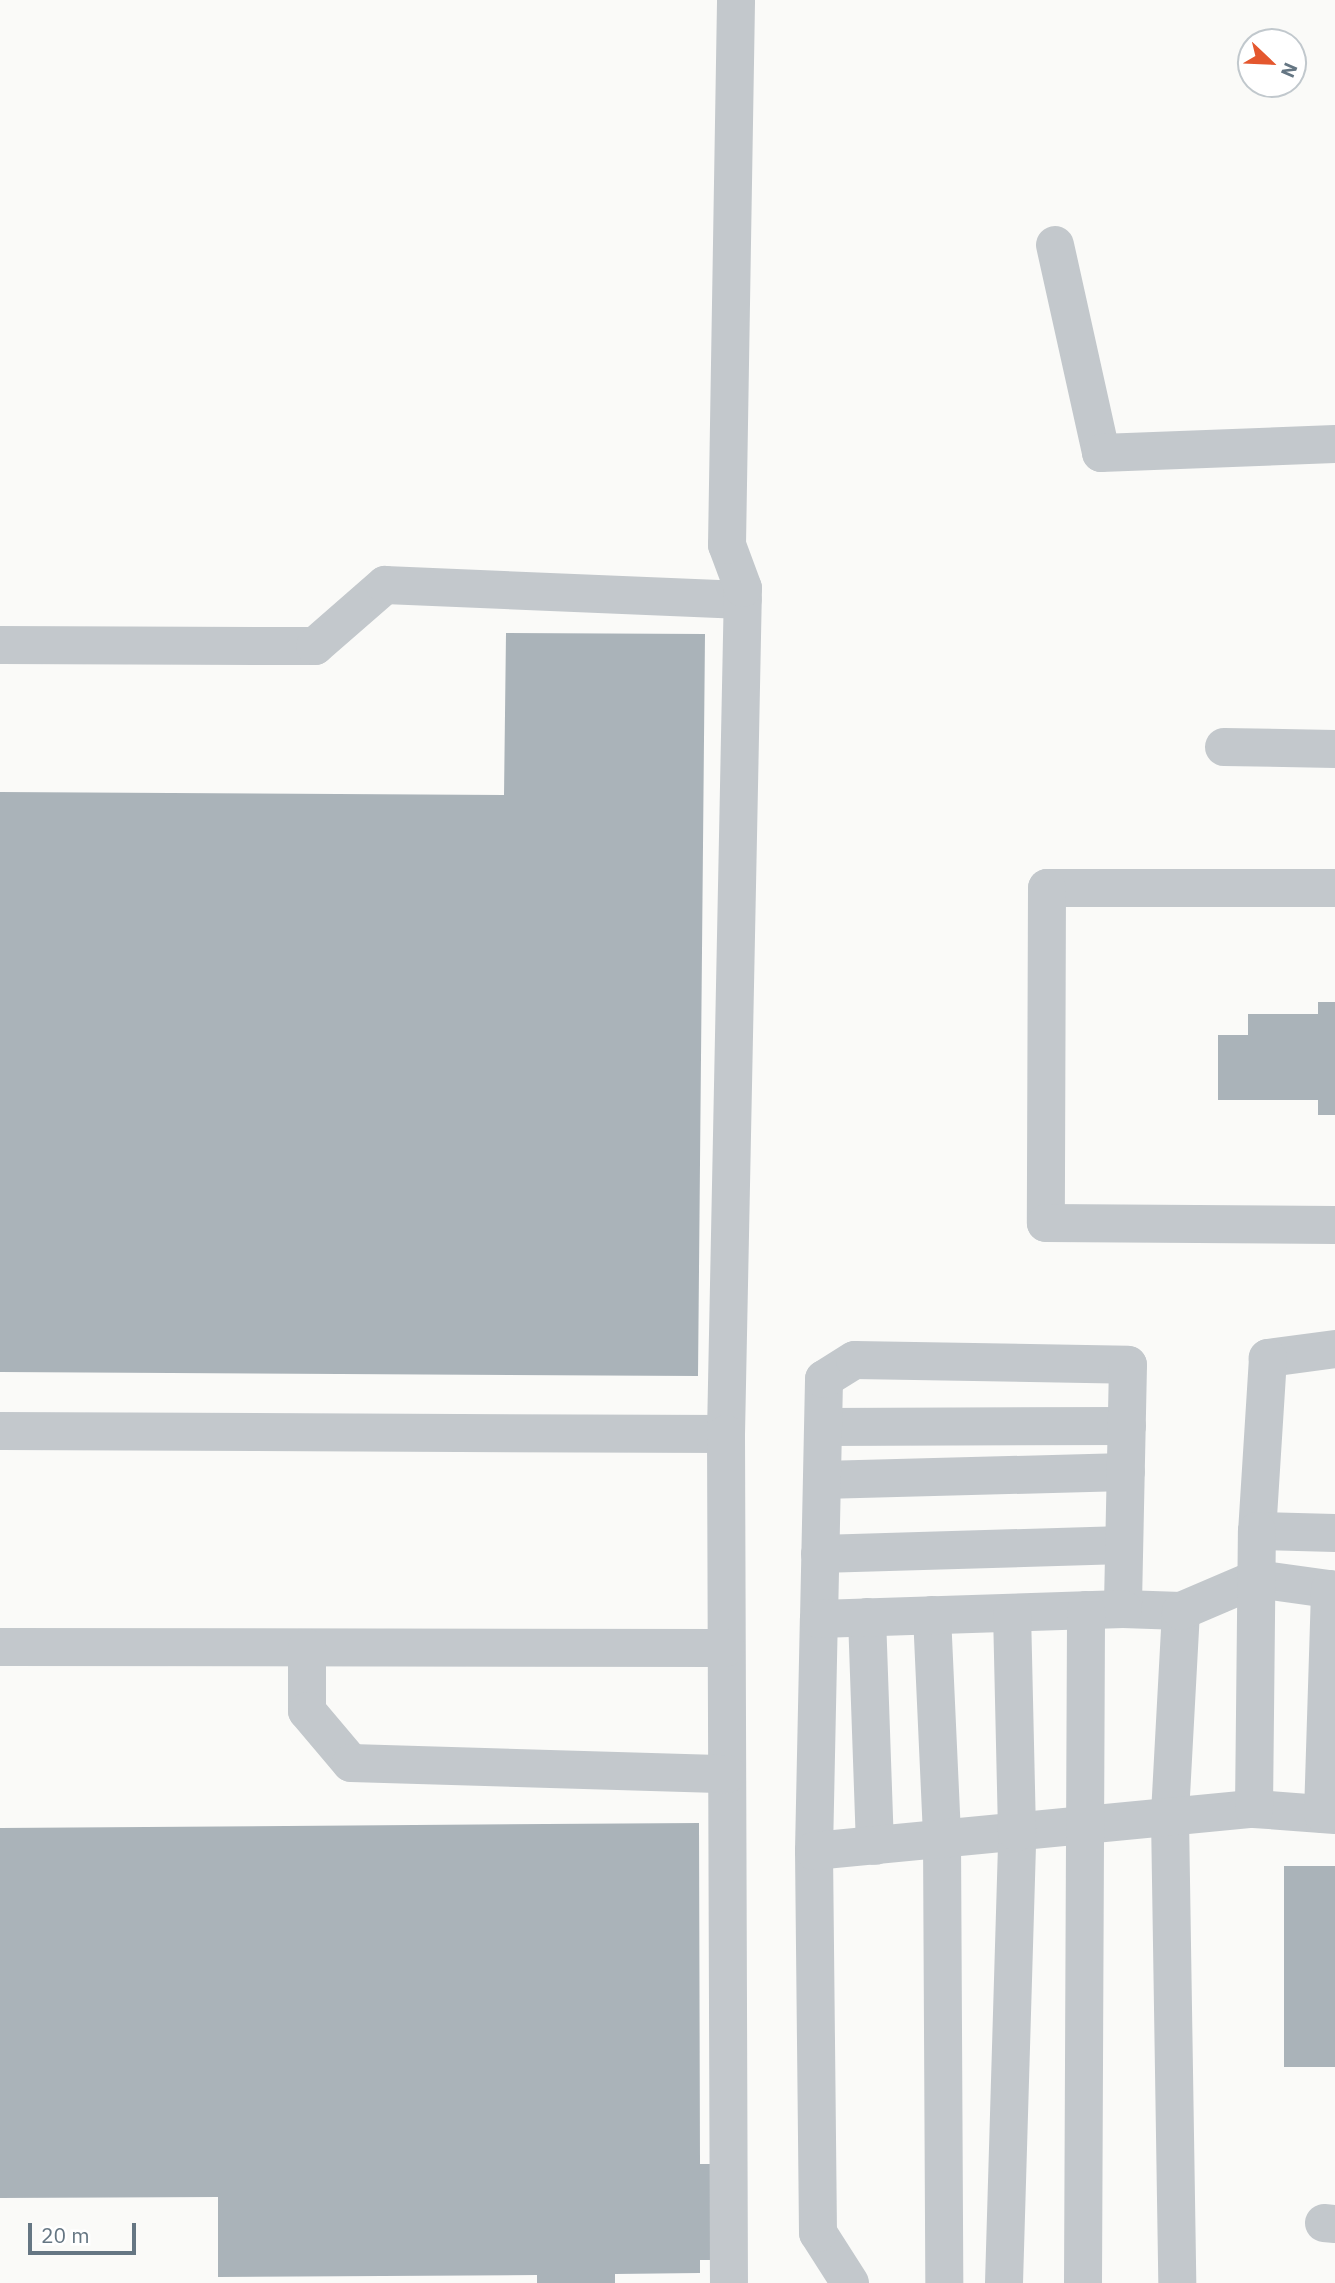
<!DOCTYPE html>
<html>
<head>
<meta charset="utf-8">
<style>
	body { margin:0 }
	#map { position:relative; width:1335px; height:2283px; overflow:hidden; background:#fafaf8; font-family:"IBM Plex Sans",sans-serif }
	div>[style] { position:absolute }
	[style*='--x'] { left:calc(var(--x)*1px); top:calc(var(--y)*1px); width:calc(var(--w)*1px); rotate:calc(var(--a)*1deg) }
	.building>* { inset:0; background:#aab3b9 }
	.minor>* { height:38px; margin:-19px; padding:0 19px; transform-origin:19px; border-radius:19px; background:#c3c8cc }
	span { translate:-50% -50%; white-space:nowrap; text-align:center; line-height:1.15; -webkit-text-stroke:7px #fff; paint-order:stroke }
	.north { position:absolute; left:1237px; top:28px; width:70px; height:70px; box-sizing:border-box; background:#fff; border:2px solid #c1c8cd; border-radius:50%; rotate:113deg; font-size:19px; font-weight:700; line-height:28px; text-align:center; color:#657683 }
	.north::after { content:''; display:block; margin:auto; width:24px; height:32px; background:#e4572e; clip-path:polygon(50% 0,100% 100%,50% 72%,0 100%) }
	.scale { position:absolute; left:28px; top:2223px; width:108px; height:32px; box-sizing:border-box; border:4px solid #657683; border-top:0; padding-left:9px; font-size:21px; line-height:24px; white-space:nowrap; color:#657683; -webkit-text-stroke:5px #fff; paint-order:stroke }
</style>
</head>
<body>
<div id="map">
	<div class="building">
		<div style="clip-path:polygon(506px 633px,705px 634px,698px 1376px,0 1372px,0 792px,504px 795px)"></div>
		<div style="clip-path:polygon(1318px 1002px,1335px 1002px,1335px 1115px,1318px 1115px,1318px 1100px,1218px 1100px,1218px 1035px,1248px 1035px,1248px 1014px,1318px 1014px)"></div>
		<div style="clip-path:polygon(699px 1823px,700px 2164px,714px 2164px,715px 2260px,700px 2260px,700px 2273px,615px 2274px,615px 2283px,537px 2283px,537px 2275px,218px 2277px,218px 2197px,0 2198px,0 1828px)"></div>
		<div style="clip-path:polygon(1284px 1866px,1335px 1866px,1335px 2067px,1284px 2067px)"></div>
	</div>
	<div class="minor">
		<div style="--x:1055;--y:245;--w:213;--a:77.5"></div>
		<div style="--x:1101;--y:453;--w:234;--a:-2.2"></div>
		<div style="--x:0;--y:645;--w:315;--a:0.2"></div>
		<div style="--x:315;--y:646;--w:93;--a:-41.1"></div>
		<div style="--x:385;--y:585;--w:358;--a:2.4"></div>
		<div style="--x:1224;--y:747;--w:111;--a:1"></div>
		<div style="--x:1335;--y:888;--w:288;--a:180"></div>
		<div style="--x:1047;--y:888;--w:335;--a:90.2"></div>
		<div style="--x:1046;--y:1223;--w:289;--a:0.4"></div>
		<div style="--x:1335;--y:1349;--w:68;--a:172.3"></div>
		<div style="--x:1268;--y:1358;--w:173;--a:93.6"></div>
		<div style="--x:1257;--y:1531;--w:78;--a:1.5"></div>
		<div style="--x:824;--y:1427;--w:303;--a:-0.2"></div>
		<div style="--x:0;--y:1431;--w:726;--a:0.24"></div>
		<div style="--x:726;--y:1434;--w:846;--a:-88.85"></div>
		<div style="--x:743;--y:588;--w:46;--a:-110.4"></div>
		<div style="--x:727;--y:545;--w:545;--a:-89.05"></div>
		<div style="--x:726;--y:1434;--w:849;--a:89.8"></div>
		<div style="--x:822;--y:1480;--w:304;--a:-1.5"></div>
		<div style="--x:820;--y:1554;--w:304;--a:-1.7"></div>
		<div style="--x:1123;--y:1609;--w:58;--a:2"></div>
		<div style="--x:1181;--y:1611;--w:206;--a:93.1"></div>
		<div style="--x:1170;--y:1817;--w:466;--a:89.1"></div>
		<div style="--x:1181;--y:1611;--w:82;--a:-23.1"></div>
		<div style="--x:1256;--y:1579;--w:80;--a:7.9"></div>
		<div style="--x:932;--y:1615;--w:224;--a:87.4"></div>
		<div style="--x:942;--y:1839;--w:444;--a:89.7"></div>
		<div style="--x:867;--y:1617;--w:229;--a:88"></div>
		<div style="--x:0;--y:1647;--w:726;--a:0.08"></div>
		<div style="--x:307;--y:1648;--w:63;--a:90"></div>
		<div style="--x:307;--y:1711;--w:68;--a:49.8"></div>
		<div style="--x:351;--y:1763;--w:376;--a:1.7"></div>
		<div style="--x:1254;--y:1809;--w:81;--a:4.2"></div>
		<div style="--x:1323;--y:1814;--w:225;--a:-88.2"></div>
		<div style="--x:814;--y:1851;--w:232;--a:-88.8"></div>
		<div style="--x:819;--y:1619;--w:240;--a:-88.8"></div>
		<div style="--x:824;--y:1379;--w:36;--a:-32"></div>
		<div style="--x:855;--y:1360;--w:273;--a:1"></div>
		<div style="--x:1128;--y:1365;--w:244;--a:91.2"></div>
		<div style="--x:1123;--y:1609;--w:304;--a:178.1"></div>
		<div style="--x:1324;--y:2223;--w:11;--a:5"></div>
		<div style="--x:850;--y:2283;--w:59;--a:-122.6"></div>
		<div style="--x:818;--y:2233;--w:382;--a:-90.6"></div>
		<div style="--x:814;--y:1851;--w:442;--a:-5.5"></div>
		<div style="--x:1254;--y:1809;--w:278;--a:-89.4"></div>
		<div style="--x:1004;--y:2283;--w:451;--a:-88.3"></div>
		<div style="--x:1017;--y:1832;--w:219;--a:-91.3"></div>
		<div style="--x:1083;--y:2283;--w:673;--a:-89.74"></div>
	</div>
	<div class="north">N</div>
	<div class="scale">20 m</div>
</div>
</body>
</html>
